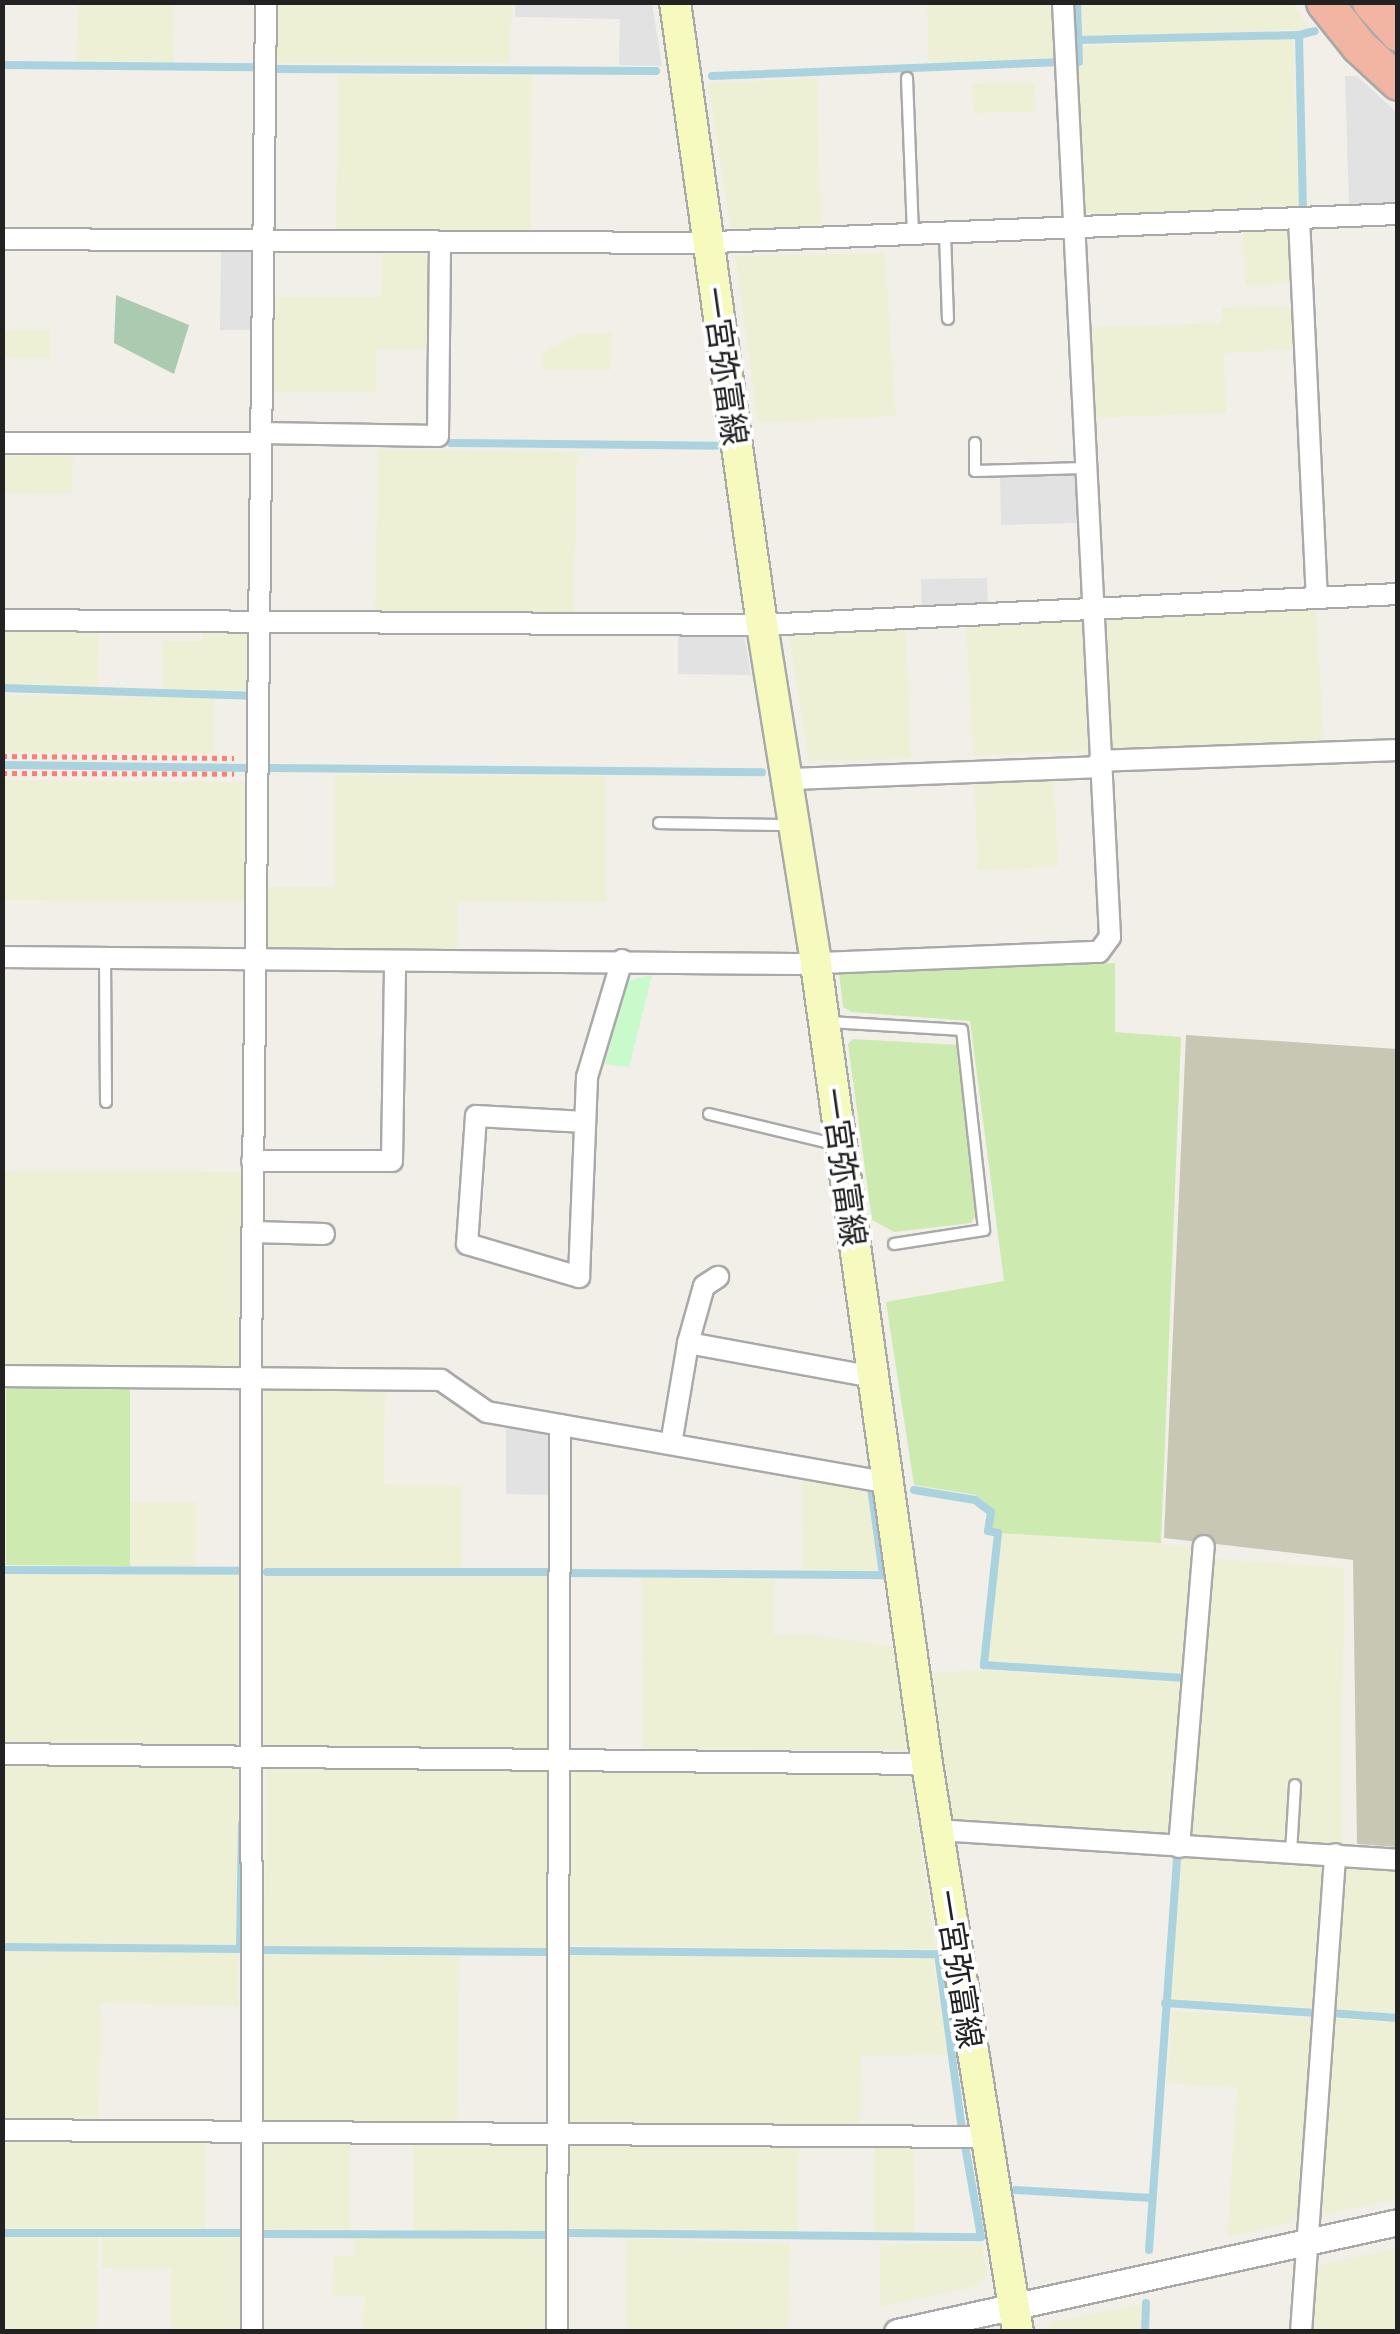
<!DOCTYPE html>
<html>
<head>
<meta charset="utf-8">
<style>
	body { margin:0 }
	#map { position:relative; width:1400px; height:2334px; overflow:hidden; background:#f2efe9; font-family:"PT Sans","Noto Sans JP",sans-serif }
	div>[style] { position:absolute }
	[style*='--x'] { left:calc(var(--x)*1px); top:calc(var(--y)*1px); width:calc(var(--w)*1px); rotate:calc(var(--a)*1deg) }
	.construction>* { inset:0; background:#c7c7b4 }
	.farmland>* { inset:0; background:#eef0d5 }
	.grass>* { inset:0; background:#cdebb0 }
	.cemetery>* { inset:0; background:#aacbaf }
	.park>* { inset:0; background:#c8facc }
	.parking>* { inset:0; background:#e2e2e2 }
	.stream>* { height:8px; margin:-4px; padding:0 4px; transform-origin:4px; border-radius:4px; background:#aad3df }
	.path>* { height:5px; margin-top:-2.5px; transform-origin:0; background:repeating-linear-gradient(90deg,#fa8072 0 5px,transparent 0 10px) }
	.roads { filter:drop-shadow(2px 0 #a9a9a9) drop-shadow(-2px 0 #a9a9a9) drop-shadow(0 2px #a9a9a9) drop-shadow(0 -2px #a9a9a9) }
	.service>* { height:10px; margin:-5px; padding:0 5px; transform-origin:5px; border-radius:5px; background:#fff }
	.minor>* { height:20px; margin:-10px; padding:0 10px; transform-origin:10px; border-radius:10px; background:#fff }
	.tertiary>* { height:25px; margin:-12.5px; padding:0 12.5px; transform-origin:12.5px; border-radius:12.5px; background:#fff }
	.secondary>* { height:30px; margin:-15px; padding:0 15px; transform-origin:15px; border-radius:15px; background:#f7fabf }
	.trunk>* { height:35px; margin:-17.5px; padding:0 17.5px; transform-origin:17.5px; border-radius:17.5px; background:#f2b4a3 }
	span { translate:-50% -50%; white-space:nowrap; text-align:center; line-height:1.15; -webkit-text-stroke:8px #fff; paint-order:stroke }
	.street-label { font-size:32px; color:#222 }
	.frame { position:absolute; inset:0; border:5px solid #222; pointer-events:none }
</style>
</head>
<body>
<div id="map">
	<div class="construction">
		<div style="clip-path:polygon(1186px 1035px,1397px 1049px,1397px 1847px,1357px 1844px,1353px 1560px,1164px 1538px)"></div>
	</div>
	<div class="farmland">
		<div style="clip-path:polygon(78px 3px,174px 3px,173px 63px,76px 61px)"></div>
		<div style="clip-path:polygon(276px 3px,512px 3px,510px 63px,275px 63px)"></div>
		<div style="clip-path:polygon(927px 3px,1056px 3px,1059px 58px,928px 63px)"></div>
		<div style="clip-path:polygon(1078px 3px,1292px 3px,1310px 29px,1079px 38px)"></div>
		<div style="clip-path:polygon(1293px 38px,1299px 207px,1092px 216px,1082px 208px,1077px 67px,1082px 66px,1081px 46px)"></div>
		<div style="clip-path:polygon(338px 75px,532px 76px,531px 233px,336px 234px)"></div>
		<div style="clip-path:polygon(817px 78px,821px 230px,731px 232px,708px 83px)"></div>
		<div style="clip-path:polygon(1035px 83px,1036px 112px,973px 113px,972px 84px)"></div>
		<div style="clip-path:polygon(1291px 228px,1293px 283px,1245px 285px,1243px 230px)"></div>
		<div style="clip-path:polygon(885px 253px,896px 416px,758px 423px,735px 256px)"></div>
		<div style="clip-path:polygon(382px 254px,425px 254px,433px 264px,433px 349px,376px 349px,376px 392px,270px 392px,271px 297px,381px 297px)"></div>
		<div style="clip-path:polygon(1296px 306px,1297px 350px,1224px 353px,1226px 413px,1092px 418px,1088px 327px,1222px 323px,1222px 308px)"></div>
		<div style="clip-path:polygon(3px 330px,50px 330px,50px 359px,3px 358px)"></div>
		<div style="clip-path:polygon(578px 333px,612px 333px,611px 370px,543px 370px,543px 352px)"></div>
		<div style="clip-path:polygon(378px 449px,577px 452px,574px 617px,375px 614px)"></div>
		<div style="clip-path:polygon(3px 455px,73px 456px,72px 494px,3px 493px)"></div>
		<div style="clip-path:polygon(1316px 606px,1324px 741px,1107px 751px,1099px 615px)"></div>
		<div style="clip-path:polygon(1083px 619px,1090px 751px,973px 756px,966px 624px)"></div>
		<div style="clip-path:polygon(3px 626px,99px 627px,98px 688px,3px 687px)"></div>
		<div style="clip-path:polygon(906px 628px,911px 759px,809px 761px,788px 631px)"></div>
		<div style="clip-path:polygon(203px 630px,252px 631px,251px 691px,163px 690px,163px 641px,203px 641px)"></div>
		<div style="clip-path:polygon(4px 695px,215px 698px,214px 754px,3px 752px)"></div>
		<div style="clip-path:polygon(335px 775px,606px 776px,606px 902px,458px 901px,457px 953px,263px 952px,263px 887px,335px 887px)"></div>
		<div style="clip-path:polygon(1054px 775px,1058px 867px,978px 870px,974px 778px)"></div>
		<div style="clip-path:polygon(3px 780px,251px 782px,250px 901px,3px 900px)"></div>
		<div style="clip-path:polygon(3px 1171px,241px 1172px,240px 1367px,3px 1365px)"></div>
		<div style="clip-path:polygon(264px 1388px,385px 1388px,384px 1484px,463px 1485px,463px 1569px,263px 1568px)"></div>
		<div style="clip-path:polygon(802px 1477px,870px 1488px,878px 1572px,803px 1570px)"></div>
		<div style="clip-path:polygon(130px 1502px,196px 1502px,196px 1567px,130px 1566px)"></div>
		<div style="clip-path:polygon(998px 1533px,1198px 1547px,1187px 1674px,987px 1661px)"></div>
		<div style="clip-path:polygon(1207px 1558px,1344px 1568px,1342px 1848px,1183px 1839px)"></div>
		<div style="clip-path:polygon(3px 1573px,240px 1575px,240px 1751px,3px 1748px)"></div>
		<div style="clip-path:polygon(264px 1574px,547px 1576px,548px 1750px,264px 1749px)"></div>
		<div style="clip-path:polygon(642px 1574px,775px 1576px,774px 1635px,816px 1635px,895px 1647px,908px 1750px,643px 1749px)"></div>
		<div style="clip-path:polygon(985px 1670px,1182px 1682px,1170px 1839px,948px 1824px,928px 1673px)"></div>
		<div style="clip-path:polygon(3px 1761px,237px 1764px,239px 1946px,3px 1944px)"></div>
		<div style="clip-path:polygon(266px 1765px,552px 1765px,549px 1948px,264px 1946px)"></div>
		<div style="clip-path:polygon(569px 1768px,910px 1771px,936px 1950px,568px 1945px)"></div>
		<div style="clip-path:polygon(1181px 1854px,1327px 1863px,1318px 2008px,1171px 1999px)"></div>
		<div style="clip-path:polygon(1342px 1863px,1397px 1867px,1397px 2014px,1331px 2010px)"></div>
		<div style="clip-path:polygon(3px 1950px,239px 1952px,239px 2006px,101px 2003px,99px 2124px,3px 2124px)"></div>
		<div style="clip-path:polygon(264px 1953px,460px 1956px,457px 2125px,263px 2124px)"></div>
		<div style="clip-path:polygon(568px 1956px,933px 1958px,948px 2055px,861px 2056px,860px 2128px,567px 2126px)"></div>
		<div style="clip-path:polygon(1172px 2011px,1316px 2018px,1299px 2215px,1290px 2223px,1227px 2237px,1237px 2088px,1167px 2083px)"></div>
		<div style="clip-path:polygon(1331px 2018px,1397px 2022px,1397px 2199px,1325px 2214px,1318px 2207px)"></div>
		<div style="clip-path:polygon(3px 2140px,205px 2141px,205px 2231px,3px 2230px)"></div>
		<div style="clip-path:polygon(263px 2144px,351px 2144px,351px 2231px,262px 2231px)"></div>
		<div style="clip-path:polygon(413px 2144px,549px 2144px,548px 2232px,413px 2231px)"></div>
		<div style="clip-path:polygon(568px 2145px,799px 2145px,798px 2233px,567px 2231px)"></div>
		<div style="clip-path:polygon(874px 2145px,914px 2145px,915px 2233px,874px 2233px)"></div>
		<div style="clip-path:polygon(3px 2234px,98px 2235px,97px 2331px,3px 2331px)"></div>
		<div style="clip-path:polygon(102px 2236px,241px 2238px,240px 2331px,171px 2331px,171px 2269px,102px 2268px)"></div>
		<div style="clip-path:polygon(354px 2237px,548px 2237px,547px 2331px,362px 2331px,365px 2297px,332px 2296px,333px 2256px,353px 2256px)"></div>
		<div style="clip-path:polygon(626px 2238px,790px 2244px,788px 2328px,626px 2331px)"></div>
		<div style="clip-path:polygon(880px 2244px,982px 2244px,987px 2274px,978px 2286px,880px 2307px)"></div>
		<div style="clip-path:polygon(1397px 2248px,1397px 2331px,1310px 2332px,1314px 2274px,1322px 2264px)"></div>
		<div style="clip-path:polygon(1144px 2304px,1142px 2331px,1045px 2331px,1052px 2322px)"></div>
	</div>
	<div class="grass">
		<div style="clip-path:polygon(1115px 963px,1115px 1032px,1181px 1037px,1161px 1543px,998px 1533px,992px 1528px,994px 1511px,976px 1495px,914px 1485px,886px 1302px,1004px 1281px,970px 1021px,852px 1012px,843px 1007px,839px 973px)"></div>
		<div style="clip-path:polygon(853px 1039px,958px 1045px,977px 1213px,971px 1223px,894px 1232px,872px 1220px,848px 1044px)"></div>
		<div style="clip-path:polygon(6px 1385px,130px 1385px,130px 1566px,6px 1565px)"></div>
	</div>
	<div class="cemetery">
		<div style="clip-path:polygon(116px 295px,189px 325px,174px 374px,114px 343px)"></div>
	</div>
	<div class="park">
		<div style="clip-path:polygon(652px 975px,629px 1067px,604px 1064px,627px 981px)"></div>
	</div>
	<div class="parking">
		<div style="clip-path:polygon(515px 3px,652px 3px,662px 66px,619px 65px,620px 19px,515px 17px)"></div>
		<div style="clip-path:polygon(1345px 76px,1357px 76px,1397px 113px,1397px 204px,1349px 205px)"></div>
		<div style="clip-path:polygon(221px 251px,255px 251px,254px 330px,220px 330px)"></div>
		<div style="clip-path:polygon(1077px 473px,1078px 523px,1001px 525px,1000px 475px)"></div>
		<div style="clip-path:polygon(987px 578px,988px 608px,922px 610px,921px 579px)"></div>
		<div style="clip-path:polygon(678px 633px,744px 634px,751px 675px,678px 674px)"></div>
		<div style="clip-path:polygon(506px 1427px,552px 1433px,552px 1495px,506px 1494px)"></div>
	</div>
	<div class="stream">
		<div style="--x:1077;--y:2;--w:60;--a:88.1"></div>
		<div style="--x:1299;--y:35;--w:171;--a:88.7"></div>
		<div style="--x:1078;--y:40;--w:221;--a:-1.3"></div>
		<div style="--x:1299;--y:35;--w:16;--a:-14"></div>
		<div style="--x:2;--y:65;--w:253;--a:0.5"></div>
		<div style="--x:276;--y:69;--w:380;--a:0.3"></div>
		<div style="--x:712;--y:76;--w:345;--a:-2.3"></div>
		<div style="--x:451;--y:443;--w:265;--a:0.6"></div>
		<div style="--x:2;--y:688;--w:250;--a:1.8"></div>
		<div style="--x:2;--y:765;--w:249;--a:0.7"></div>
		<div style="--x:269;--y:768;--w:493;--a:0.5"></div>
		<div style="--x:914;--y:1490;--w:62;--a:9.3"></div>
		<div style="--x:975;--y:1500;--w:20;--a:37"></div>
		<div style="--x:991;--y:1512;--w:19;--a:99"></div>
		<div style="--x:988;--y:1531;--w:10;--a:11"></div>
		<div style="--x:998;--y:1533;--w:133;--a:96.1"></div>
		<div style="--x:984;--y:1665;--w:201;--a:3.7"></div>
		<div style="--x:1185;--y:1678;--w:5;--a:90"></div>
		<div style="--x:2;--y:1570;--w:242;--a:0.2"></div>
		<div style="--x:267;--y:1572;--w:280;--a:0"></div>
		<div style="--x:568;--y:1573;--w:315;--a:0.4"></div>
		<div style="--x:883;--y:1575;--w:89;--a:-97.8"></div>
		<div style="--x:2;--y:1947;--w:238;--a:0.5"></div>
		<div style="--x:240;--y:1949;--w:125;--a:-89.1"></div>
		<div style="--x:265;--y:1950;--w:284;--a:0.4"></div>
		<div style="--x:567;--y:1951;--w:371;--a:0.5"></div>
		<div style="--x:938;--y:1954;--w:177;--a:82.2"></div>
		<div style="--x:1165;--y:2003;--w:152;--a:3.8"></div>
		<div style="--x:1330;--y:2013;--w:68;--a:4.2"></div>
		<div style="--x:1015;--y:2190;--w:137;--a:3.3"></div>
		<div style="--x:2;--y:2233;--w:239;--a:0"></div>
		<div style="--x:569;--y:2233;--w:412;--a:0.6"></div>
		<div style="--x:981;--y:2237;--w:93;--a:-99.9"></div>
		<div style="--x:264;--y:2234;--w:286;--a:0.2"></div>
		<div style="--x:1149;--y:2250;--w:396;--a:-85.9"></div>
		<div style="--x:1145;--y:2332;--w:29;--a:-88"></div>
	</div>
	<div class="path">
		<div style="--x:2;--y:756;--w:232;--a:0.5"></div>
		<div style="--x:2;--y:773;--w:232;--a:0.2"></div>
	</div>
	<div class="roads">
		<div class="service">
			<div style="--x:907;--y:78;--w:157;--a:87.8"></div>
			<div style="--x:945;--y:234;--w:85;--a:88"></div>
			<div style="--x:975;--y:443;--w:28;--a:90"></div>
			<div style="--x:975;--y:471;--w:110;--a:-1.6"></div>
			<div style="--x:659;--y:823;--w:131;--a:0.9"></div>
			<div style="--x:105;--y:958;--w:144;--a:89.6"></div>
			<div style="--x:830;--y:1022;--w:132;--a:3.5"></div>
			<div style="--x:962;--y:1030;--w:201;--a:83.7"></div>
			<div style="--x:984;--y:1230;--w:91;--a:171.2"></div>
			<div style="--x:709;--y:1114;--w:129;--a:13.5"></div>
			<div style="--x:1291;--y:1853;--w:68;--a:-86.6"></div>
		</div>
		<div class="minor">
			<div style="--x:1299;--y:219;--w:379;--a:87.3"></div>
			<div style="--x:2;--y:239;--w:689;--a:0.33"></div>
			<div style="--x:691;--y:243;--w:708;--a:-2.35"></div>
			<div style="--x:261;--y:433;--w:177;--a:1"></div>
			<div style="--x:438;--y:436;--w:194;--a:-89.4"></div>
			<div style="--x:2;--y:443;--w:259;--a:0"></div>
			<div style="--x:2;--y:620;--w:760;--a:0.38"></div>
			<div style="--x:762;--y:625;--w:637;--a:-2.79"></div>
			<div style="--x:1099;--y:761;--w:299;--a:-2.1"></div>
			<div style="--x:789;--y:779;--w:310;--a:-2.2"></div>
			<div style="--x:2;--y:957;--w:794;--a:0.51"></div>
			<div style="--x:796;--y:964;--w:303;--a:-2.3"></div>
			<div style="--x:1099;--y:952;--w:19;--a:-54"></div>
			<div style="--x:1110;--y:937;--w:936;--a:-92.88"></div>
			<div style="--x:585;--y:1122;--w:109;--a:-176.8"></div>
			<div style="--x:476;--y:1116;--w:128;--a:94"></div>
			<div style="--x:467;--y:1244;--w:117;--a:16.4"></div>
			<div style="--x:579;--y:1277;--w:200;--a:-87.7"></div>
			<div style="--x:587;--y:1077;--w:122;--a:-73.3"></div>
			<div style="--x:252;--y:1161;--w:140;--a:0"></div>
			<div style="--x:392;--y:1161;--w:199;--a:-89.1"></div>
			<div style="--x:253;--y:1232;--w:71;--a:1.6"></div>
			<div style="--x:688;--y:1343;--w:189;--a:10.4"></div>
			<div style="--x:2;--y:1376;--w:439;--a:0.5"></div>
			<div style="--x:441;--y:1380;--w:56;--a:34.8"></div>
			<div style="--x:487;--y:1412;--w:407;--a:10"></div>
			<div style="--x:671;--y:1444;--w:102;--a:-80.4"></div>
			<div style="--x:688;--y:1343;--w:59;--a:-74.3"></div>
			<div style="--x:704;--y:1286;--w:17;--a:-33"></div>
			<div style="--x:2;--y:1754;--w:925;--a:0.62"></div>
			<div style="--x:937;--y:1830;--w:462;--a:3.7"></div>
			<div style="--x:1179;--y:1847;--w:302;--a:-85.3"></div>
			<div style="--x:2;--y:2130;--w:985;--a:0.41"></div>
			<div style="--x:252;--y:2332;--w:967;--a:-90.06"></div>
			<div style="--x:251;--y:1365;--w:1363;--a:-89.37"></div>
			<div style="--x:557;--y:2332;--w:907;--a:-89.81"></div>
			<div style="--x:1301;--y:2332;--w:479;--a:-85.9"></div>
		</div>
		<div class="tertiary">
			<div style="--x:897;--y:2332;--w:513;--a:-12.38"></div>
		</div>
		<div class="secondary">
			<div style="--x:675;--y:2;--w:629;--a:82.05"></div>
			<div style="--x:762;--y:625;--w:343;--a:80.9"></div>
			<div style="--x:816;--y:964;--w:808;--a:82.1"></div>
			<div style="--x:927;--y:1764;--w:575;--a:80.9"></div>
		</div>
		<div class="trunk">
			<div style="--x:1324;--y:2;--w:56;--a:51.5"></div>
			<div style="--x:1359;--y:46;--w:53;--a:42.7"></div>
			<div style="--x:1370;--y:2;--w:42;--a:47.9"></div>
		</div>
	</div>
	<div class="street-label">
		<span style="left:725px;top:366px;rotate:82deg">一宮弥富線</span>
		<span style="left:844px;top:1167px;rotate:82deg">一宮弥富線</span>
		<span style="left:959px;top:1969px;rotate:81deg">一宮弥富線</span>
	</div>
	<div class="frame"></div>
</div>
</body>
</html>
